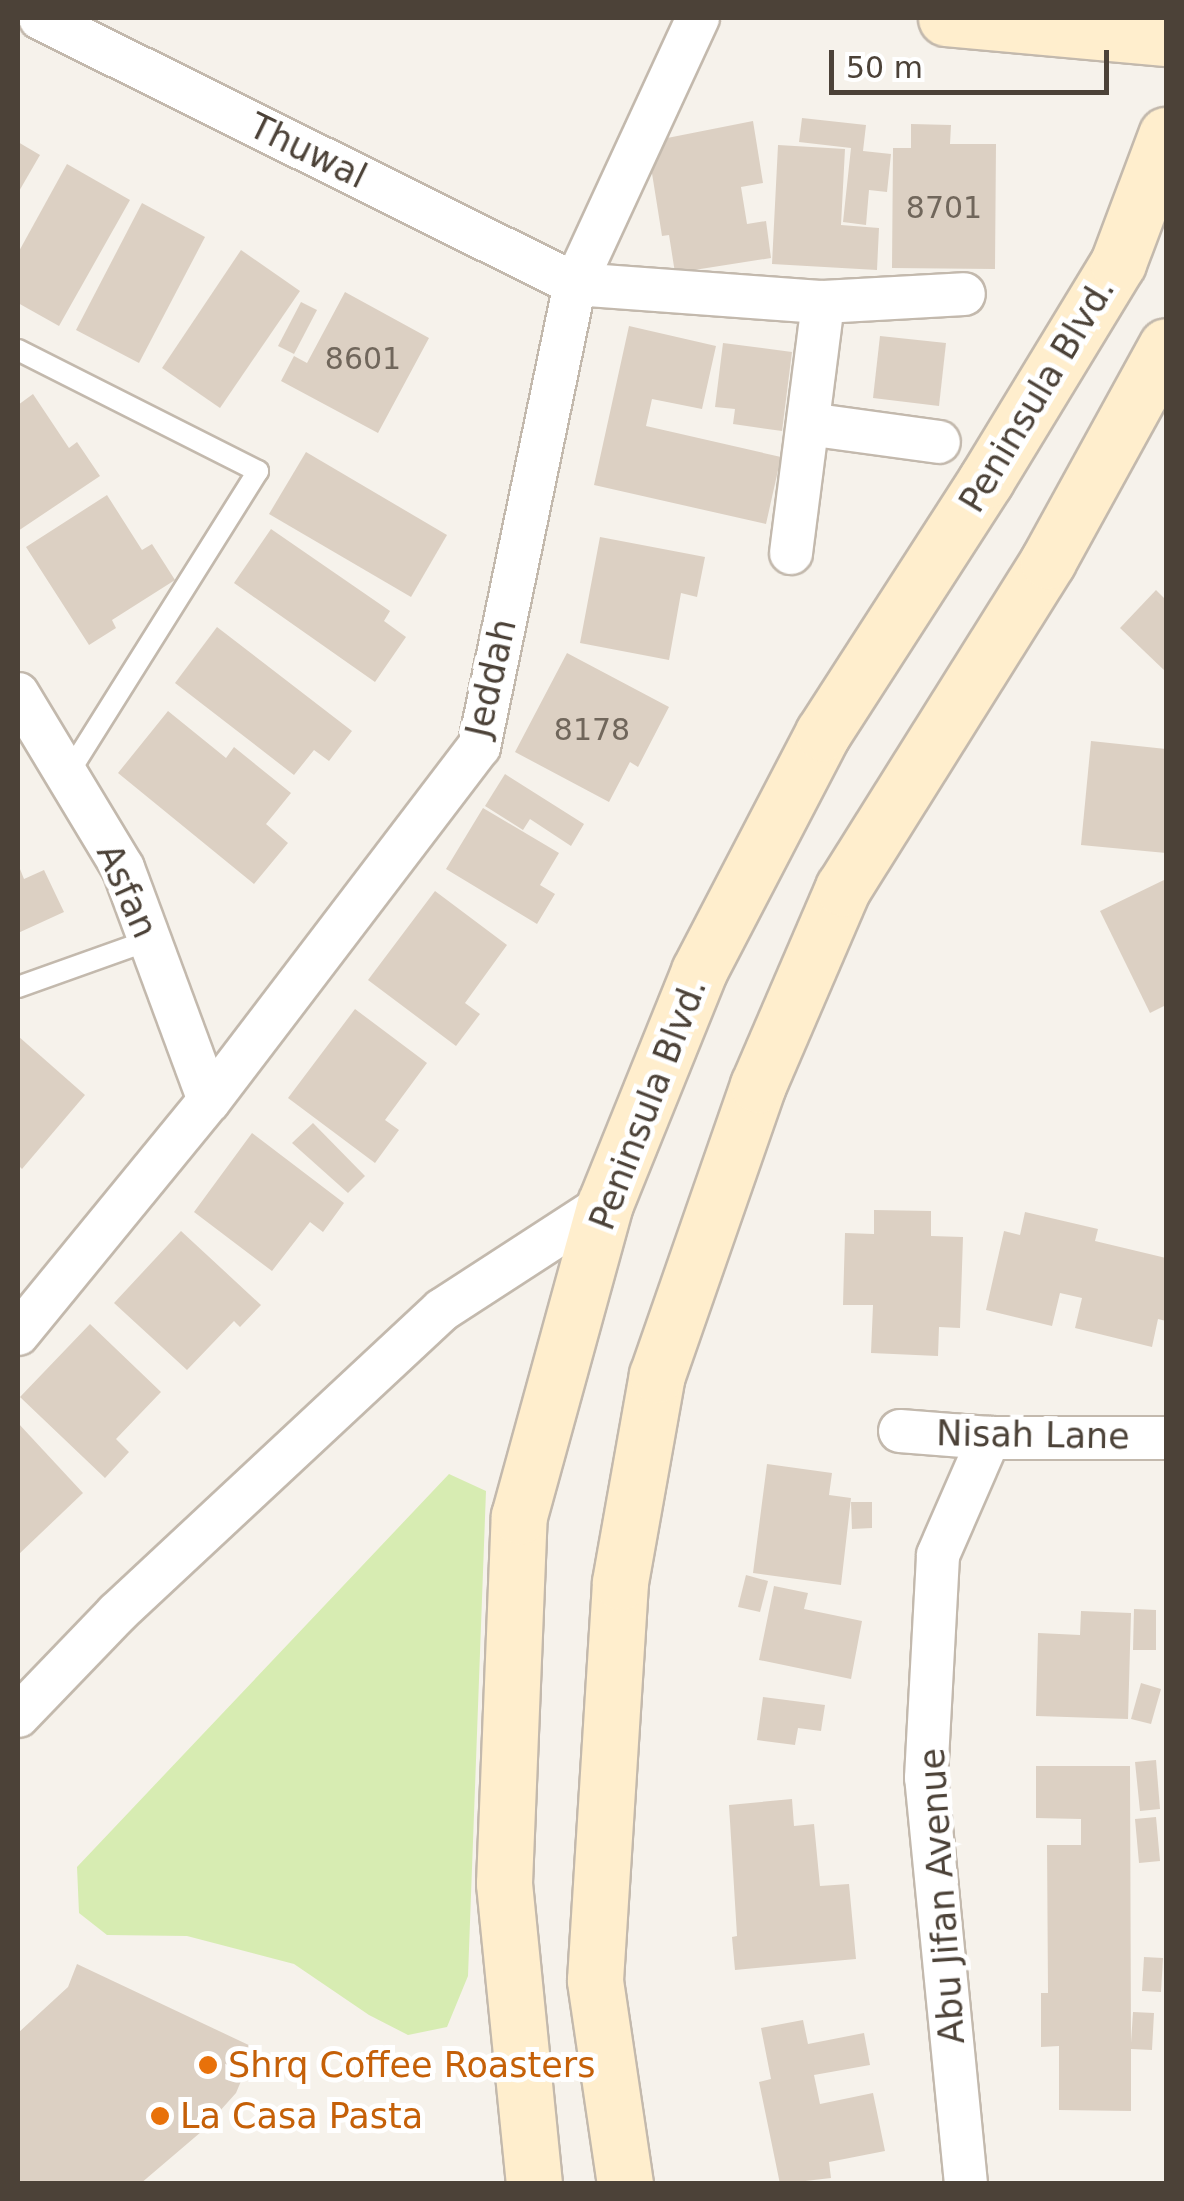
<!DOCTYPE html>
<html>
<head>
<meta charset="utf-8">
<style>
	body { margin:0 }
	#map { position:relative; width:1184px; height:2201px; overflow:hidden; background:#f6f2eb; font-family:"DejaVu Sans",sans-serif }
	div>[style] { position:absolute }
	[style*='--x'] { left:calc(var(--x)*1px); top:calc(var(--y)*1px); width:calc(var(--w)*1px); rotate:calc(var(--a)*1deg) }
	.green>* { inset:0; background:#d7ecb2 }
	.building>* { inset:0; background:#dcd0c3 }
	.roads { filter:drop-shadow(2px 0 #c3b9ad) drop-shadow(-2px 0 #c3b9ad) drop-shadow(0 2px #c3b9ad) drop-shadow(0 -2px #c3b9ad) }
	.service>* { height:20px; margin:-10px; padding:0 10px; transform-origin:10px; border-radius:10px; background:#fff }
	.minor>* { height:42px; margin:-21px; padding:0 21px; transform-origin:21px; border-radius:21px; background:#fff }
	.secondary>* { height:55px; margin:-27.5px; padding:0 27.5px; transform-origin:27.5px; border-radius:27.5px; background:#ffeecd }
	.dots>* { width:28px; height:28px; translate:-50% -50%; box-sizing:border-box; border:5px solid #fff; border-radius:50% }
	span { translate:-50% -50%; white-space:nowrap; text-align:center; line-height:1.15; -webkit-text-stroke:10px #fff; paint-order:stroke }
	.number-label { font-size:30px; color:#70665b }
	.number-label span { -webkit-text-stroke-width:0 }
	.street-label { font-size:35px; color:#4c4238 }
	.food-label { font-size:35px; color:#c56008 }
	.left { translate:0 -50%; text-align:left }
	.frame { position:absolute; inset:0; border:20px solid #4c4238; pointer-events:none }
	.scale { position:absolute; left:829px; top:50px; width:280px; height:45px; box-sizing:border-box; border:5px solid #4c4238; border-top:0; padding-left:12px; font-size:30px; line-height:35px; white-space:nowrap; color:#4c4238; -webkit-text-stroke:8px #fff; paint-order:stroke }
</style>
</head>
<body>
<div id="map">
	<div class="green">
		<div style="clip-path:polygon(449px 1474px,486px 1491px,468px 1976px,447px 2027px,408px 2035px,369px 2015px,294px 1964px,187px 1936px,107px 1935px,79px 1913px,77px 1867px)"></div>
	</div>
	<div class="building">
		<div style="clip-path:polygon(802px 118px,866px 125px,863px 151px,891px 154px,887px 192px,869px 190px,866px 225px,843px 222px,851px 148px,799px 142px)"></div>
		<div style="clip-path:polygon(753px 121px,763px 183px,741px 187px,747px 224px,766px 221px,771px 258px,675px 273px,669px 235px,662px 236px,647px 142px)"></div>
		<div style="clip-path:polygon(911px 124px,951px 125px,950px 144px,996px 144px,995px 269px,892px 268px,893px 148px,911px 148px)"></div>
		<div style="clip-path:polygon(18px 142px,40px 155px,18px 193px)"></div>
		<div style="clip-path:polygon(778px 145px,845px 149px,841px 225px,879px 228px,877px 270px,772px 264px)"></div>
		<div style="clip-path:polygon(67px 164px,130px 200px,59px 326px,18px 303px,18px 253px)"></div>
		<div style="clip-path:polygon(142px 203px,205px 237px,139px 363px,76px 330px)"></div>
		<div style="clip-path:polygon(241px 250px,300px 291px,220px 408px,162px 368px)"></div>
		<div style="clip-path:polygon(345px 292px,429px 338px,378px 433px,281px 381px,294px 356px,307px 363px)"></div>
		<div style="clip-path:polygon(301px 302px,317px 310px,294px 354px,278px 346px)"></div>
		<div style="clip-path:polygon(629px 326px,716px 346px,702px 409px,652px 399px,646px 426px,781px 457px,766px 524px,594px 485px)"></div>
		<div style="clip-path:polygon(880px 336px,946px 343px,939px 406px,873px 398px)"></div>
		<div style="clip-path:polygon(723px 343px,792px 352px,782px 431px,733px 424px,735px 409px,715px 407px)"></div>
		<div style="clip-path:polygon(33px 394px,69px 448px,77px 442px,100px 476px,18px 531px,18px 405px)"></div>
		<div style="clip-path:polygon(306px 452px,447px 535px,411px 597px,269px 514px)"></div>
		<div style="clip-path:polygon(107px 495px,142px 550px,152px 544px,175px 580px,112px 620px,116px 628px,89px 645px,26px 547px)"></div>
		<div style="clip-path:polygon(271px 529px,390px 611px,384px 621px,406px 637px,375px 682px,234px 583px)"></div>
		<div style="clip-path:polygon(600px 537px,705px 557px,697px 597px,681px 593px,669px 660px,580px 643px)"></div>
		<div style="clip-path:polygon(1156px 590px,1166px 600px,1166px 672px,1120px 628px)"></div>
		<div style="clip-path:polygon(217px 627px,352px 731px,329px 761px,314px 750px,294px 775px,175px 683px)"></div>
		<div style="clip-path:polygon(567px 653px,669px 707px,638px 767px,630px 762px,609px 802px,515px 752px)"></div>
		<div style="clip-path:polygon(168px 711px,226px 758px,234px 747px,291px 793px,266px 824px,288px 843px,254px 884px,118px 773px)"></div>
		<div style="clip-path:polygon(1091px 741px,1166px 749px,1166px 853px,1081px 845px)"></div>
		<div style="clip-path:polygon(505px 774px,584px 824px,571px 846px,530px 819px,523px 830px,485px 806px)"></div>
		<div style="clip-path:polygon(483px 808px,559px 853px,540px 885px,555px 894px,537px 924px,446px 869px)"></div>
		<div style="clip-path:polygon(18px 864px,24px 879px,44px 870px,64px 912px,18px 933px)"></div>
		<div style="clip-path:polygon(1166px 879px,1166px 1005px,1150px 1013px,1100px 911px)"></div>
		<div style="clip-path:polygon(435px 891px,507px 945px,465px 1003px,480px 1014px,456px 1046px,368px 980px)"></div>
		<div style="clip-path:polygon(355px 1009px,427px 1063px,385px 1120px,399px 1130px,375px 1163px,288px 1098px)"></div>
		<div style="clip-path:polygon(18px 1036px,85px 1095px,22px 1169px,18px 1165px)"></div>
		<div style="clip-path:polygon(313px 1123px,365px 1176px,348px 1193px,292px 1143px)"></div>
		<div style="clip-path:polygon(252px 1133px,344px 1203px,323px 1232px,310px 1222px,272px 1271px,194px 1212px)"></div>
		<div style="clip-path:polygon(874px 1210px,931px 1211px,931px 1236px,963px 1237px,960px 1328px,939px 1327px,938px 1356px,871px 1353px,873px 1305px,843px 1305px,845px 1233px,874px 1234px)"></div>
		<div style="clip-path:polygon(1025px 1212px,1098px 1229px,1095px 1241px,1166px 1258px,1166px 1321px,1158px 1319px,1152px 1347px,1075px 1328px,1082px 1298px,1060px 1293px,1052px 1326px,986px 1310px,1004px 1231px,1020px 1235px)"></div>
		<div style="clip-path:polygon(181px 1231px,261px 1305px,240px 1327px,234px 1321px,187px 1370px,114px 1303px)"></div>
		<div style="clip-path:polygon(90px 1324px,161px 1392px,116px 1439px,129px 1452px,105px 1478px,20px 1397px)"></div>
		<div style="clip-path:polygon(18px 1423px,83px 1493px,18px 1555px)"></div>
		<div style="clip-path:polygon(767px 1464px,832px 1473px,829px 1495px,851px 1498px,841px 1585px,753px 1573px)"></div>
		<div style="clip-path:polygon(851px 1502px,872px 1502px,872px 1528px,852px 1529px)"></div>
		<div style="clip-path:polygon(746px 1575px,768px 1581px,760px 1612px,738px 1607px)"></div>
		<div style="clip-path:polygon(774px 1586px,808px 1593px,804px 1609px,862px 1621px,851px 1679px,759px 1660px)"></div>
		<div style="clip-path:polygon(1134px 1609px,1156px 1610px,1156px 1650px,1133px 1650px)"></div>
		<div style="clip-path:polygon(1081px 1611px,1131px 1613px,1128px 1719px,1036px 1716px,1038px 1633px,1080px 1635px)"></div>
		<div style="clip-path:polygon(1141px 1683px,1161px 1689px,1151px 1724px,1131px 1719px)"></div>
		<div style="clip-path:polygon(763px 1697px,825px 1705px,821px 1731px,798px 1728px,795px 1745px,757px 1740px)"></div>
		<div style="clip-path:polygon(1156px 1760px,1160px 1809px,1140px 1811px,1135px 1762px)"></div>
		<div style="clip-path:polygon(1036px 1766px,1130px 1766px,1131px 2043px,1133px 2012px,1154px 2013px,1152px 2050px,1131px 2049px,1131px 2111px,1059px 2110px,1059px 2046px,1041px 2047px,1041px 1993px,1048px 1993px,1047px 1845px,1081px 1845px,1081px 1819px,1036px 1818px)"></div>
		<div style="clip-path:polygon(792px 1799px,794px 1826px,814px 1824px,820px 1886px,849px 1884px,856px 1959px,735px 1970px,732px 1937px,737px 1936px,729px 1805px)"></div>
		<div style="clip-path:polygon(1156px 1817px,1160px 1861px,1139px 1863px,1135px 1819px)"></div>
		<div style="clip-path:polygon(1144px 1957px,1163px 1958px,1161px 1992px,1142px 1991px)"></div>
		<div style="clip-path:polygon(77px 1964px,255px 2048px,236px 2093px,201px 2132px,140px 2184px,18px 2184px,18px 2033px,68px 1987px)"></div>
		<div style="clip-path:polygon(803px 2020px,808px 2044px,864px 2033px,870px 2065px,814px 2075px,820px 2104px,873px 2093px,885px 2151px,829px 2162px,831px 2178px,780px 2184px,759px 2082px,771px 2079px,761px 2028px)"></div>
	</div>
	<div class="roads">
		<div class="service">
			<div style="--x:18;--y:350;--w:269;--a:26.8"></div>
			<div style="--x:258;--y:471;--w:359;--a:122.1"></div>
			<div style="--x:18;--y:987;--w:140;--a:-19.6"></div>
		</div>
		<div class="minor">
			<div style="--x:40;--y:18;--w:597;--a:26.44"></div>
			<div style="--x:575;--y:284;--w:249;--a:4.2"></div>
			<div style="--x:823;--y:302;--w:141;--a:-3.2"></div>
			<div style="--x:808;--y:424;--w:132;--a:7.8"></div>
			<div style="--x:791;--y:553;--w:253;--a:-82.7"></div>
			<div style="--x:18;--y:694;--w:203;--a:58.9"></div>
			<div style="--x:123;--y:868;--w:248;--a:69.7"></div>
			<div style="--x:18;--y:1334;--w:301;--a:-50.7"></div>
			<div style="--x:209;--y:1101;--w:445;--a:-52.7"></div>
			<div style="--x:479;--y:747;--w:473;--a:-78.3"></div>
			<div style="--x:575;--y:284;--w:293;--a:-65.2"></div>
			<div style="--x:900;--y:1431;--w:89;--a:4.5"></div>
			<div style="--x:989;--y:1438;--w:177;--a:0"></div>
			<div style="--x:18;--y:1716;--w:143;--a:-46.1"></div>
			<div style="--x:117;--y:1613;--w:444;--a:-43"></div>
			<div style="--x:442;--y:1310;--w:194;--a:-33"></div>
			<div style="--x:966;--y:2184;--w:408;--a:-95.6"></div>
			<div style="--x:926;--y:1778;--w:223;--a:-86.9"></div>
			<div style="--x:938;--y:1555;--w:128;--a:-66.4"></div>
		</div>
		<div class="secondary">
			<div style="--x:946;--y:18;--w:221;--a:5.2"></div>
			<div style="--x:534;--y:2184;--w:302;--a:-95.7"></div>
			<div style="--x:504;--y:1883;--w:367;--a:-87.7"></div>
			<div style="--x:519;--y:1516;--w:324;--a:-74.6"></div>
			<div style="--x:605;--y:1204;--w:251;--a:-68"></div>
			<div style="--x:699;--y:971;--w:268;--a:-62.5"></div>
			<div style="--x:823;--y:733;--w:301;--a:-57.2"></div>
			<div style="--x:986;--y:480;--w:254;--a:-58.7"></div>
			<div style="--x:1118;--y:263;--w:137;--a:-69.4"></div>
			<div style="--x:625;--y:2184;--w:206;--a:-98.4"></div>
			<div style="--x:595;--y:1980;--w:399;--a:-86.4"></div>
			<div style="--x:620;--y:1582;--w:210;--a:-79.9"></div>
			<div style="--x:657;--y:1375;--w:307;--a:-70.8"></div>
			<div style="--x:758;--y:1085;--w:215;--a:-66.7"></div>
			<div style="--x:843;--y:888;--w:386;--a:-57.9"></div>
			<div style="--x:1048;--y:561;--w:245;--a:-61.2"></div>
		</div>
	</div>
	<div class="dots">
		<div style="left:208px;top:2065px;background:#e8710a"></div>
		<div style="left:160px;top:2116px;background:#e8710a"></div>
	</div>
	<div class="number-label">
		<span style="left:944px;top:208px">8701</span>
		<span style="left:363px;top:359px">8601</span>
		<span style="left:592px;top:730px">8178</span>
	</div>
	<div class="street-label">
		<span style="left:308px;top:151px;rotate:26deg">Thuwal</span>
		<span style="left:1037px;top:395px;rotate:-59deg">Peninsula Blvd.</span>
		<span style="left:491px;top:678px;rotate:-77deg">Jeddah</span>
		<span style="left:127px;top:891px;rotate:66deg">Asfan</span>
		<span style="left:648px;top:1104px;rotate:-69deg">Peninsula Blvd.</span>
		<span style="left:1033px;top:1435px;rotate:1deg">Nisah Lane</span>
		<span style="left:942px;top:1896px;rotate:-94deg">Abu Jifan Avenue</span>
	</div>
	<div class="food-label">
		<span class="left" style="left:228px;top:2065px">Shrq Coffee Roasters</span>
		<span class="left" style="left:180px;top:2116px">La Casa Pasta</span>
	</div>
	<div class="frame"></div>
	<div class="scale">50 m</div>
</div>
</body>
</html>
